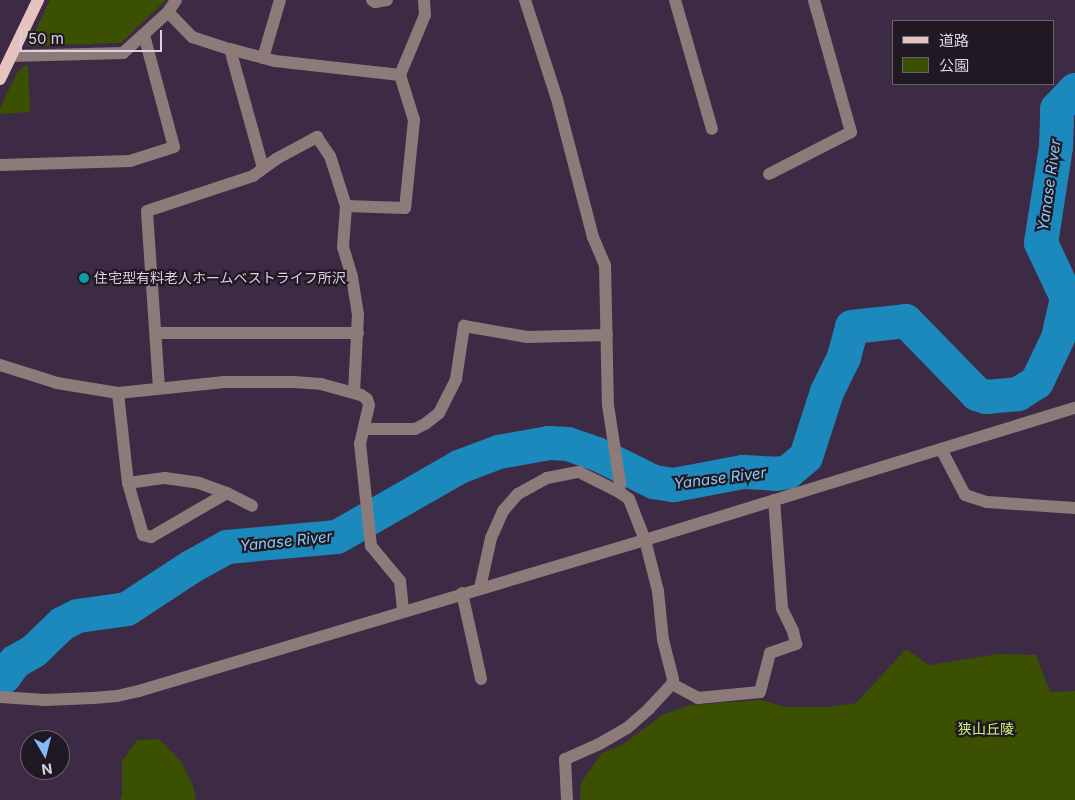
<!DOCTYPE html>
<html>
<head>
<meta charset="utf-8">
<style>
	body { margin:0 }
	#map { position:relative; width:1075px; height:800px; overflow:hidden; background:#3d2b45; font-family:Inter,"Noto Sans JP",sans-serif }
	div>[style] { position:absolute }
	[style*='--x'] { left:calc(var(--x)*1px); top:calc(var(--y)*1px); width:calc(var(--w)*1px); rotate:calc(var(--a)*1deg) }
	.green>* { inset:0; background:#3b5001 }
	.river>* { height:34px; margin:-17px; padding:0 17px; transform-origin:17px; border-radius:17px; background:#1c89bd }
	.minor>* { height:12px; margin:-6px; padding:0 6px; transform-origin:6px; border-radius:6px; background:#8d7b7a }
	.major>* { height:12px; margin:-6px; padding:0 6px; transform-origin:6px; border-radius:6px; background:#e7c3c0 }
	.dots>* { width:14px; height:14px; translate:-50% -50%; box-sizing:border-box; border:2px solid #201823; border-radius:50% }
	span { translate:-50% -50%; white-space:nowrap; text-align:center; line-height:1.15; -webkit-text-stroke:4.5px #201823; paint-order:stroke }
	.poi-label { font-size:14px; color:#dcd1e1 }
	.left { translate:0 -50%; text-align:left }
	.park-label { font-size:14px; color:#cbf47f }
	.water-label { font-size:15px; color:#87cbf5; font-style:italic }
	.legend { position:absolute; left:892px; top:20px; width:162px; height:65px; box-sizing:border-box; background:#201823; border:1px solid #6b626f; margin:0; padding:6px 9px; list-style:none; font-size:15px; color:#dcd1e1 }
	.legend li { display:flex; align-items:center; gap:10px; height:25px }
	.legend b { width:25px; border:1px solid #6b626f }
	.north { position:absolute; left:20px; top:730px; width:50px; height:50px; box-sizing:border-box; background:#201823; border:1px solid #6b626f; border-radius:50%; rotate:172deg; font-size:14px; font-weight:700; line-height:20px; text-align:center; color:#dcd1e1 }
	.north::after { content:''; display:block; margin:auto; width:18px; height:22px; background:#86bbfb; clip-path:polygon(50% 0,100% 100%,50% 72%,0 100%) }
	.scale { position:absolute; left:20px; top:30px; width:142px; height:22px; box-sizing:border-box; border:2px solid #dcd1e1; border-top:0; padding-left:6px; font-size:15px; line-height:18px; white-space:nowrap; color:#dcd1e1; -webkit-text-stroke:4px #201823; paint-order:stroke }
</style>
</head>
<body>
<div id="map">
	<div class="green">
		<div style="clip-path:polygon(50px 0,166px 0,121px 43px,28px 46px)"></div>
		<div style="clip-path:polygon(26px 65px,28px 65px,30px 112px,0 114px,0 108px,18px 71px)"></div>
		<div style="clip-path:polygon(906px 649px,929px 665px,998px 654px,1036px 655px,1050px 692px,1075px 691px,1075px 800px,580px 800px,581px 783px,602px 753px,622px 745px,664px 714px,691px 705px,761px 700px,785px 707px,828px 707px,856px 703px)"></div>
		<div style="clip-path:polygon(159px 739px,180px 760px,193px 786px,196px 800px,120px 800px,122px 794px,122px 761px,137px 740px)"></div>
	</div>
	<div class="river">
		<div style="--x:0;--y:675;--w:4;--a:27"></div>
		<div style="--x:4;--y:677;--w:19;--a:-54"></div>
		<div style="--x:15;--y:662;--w:22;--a:-30"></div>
		<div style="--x:34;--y:651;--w:39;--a:-44"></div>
		<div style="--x:62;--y:624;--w:18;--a:-27"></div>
		<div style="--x:78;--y:616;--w:49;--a:-8.1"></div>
		<div style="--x:127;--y:609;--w:77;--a:-33.3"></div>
		<div style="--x:191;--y:567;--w:41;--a:-29.1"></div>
		<div style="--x:227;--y:547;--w:110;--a:-5.2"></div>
		<div style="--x:337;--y:537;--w:141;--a:-29.8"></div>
		<div style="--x:459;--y:467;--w:43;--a:-20.6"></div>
		<div style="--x:499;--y:452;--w:51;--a:-10.2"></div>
		<div style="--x:549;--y:443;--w:19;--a:3"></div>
		<div style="--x:568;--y:444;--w:31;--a:19"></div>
		<div style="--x:597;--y:454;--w:64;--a:26.2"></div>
		<div style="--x:654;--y:482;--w:20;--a:9"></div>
		<div style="--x:674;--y:485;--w:70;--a:-10.7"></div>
		<div style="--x:743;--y:472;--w:33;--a:3"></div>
		<div style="--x:776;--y:474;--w:12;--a:-9"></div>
		<div style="--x:788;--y:472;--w:23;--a:-40"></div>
		<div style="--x:806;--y:457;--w:68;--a:-72.1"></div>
		<div style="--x:827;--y:392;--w:39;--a:-64"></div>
		<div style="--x:844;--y:357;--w:31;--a:-75"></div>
		<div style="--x:852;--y:327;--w:54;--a:-6.3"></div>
		<div style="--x:906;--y:321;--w:102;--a:45.8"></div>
		<div style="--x:977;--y:394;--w:9;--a:18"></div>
		<div style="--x:986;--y:397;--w:32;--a:-5"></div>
		<div style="--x:1018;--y:394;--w:22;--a:-32"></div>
		<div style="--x:1037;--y:382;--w:49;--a:-64.5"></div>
		<div style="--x:1058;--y:338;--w:41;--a:-77.3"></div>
		<div style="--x:1067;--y:298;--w:61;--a:-115.3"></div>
		<div style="--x:1041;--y:243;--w:97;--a:-81.1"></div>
		<div style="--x:1056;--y:147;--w:38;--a:-88"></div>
		<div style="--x:1057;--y:109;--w:26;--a:-47"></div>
	</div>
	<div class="minor">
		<div style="--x:372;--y:0;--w:4;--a:34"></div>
		<div style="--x:375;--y:2;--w:12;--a:-9"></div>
		<div style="--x:525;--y:0;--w:104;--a:72.1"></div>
		<div style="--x:557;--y:99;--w:143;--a:75.4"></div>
		<div style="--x:593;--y:237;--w:30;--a:67"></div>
		<div style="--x:605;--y:265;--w:140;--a:88.8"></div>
		<div style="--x:608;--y:405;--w:79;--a:81.3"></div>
		<div style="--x:620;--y:483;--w:9;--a:96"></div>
		<div style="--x:619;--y:492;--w:12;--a:35"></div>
		<div style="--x:629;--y:499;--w:44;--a:68.7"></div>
		<div style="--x:645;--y:540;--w:53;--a:75.7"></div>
		<div style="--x:658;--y:591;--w:49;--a:84.2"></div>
		<div style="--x:663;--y:640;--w:40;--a:75.6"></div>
		<div style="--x:673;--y:679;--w:5;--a:101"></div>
		<div style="--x:672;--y:684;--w:34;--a:133"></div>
		<div style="--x:649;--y:709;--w:29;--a:139"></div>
		<div style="--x:627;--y:728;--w:34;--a:150"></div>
		<div style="--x:597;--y:745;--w:35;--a:156"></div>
		<div style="--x:565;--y:759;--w:41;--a:87.2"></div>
		<div style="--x:675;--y:0;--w:134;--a:74"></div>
		<div style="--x:168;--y:12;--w:14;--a:-56"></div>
		<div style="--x:230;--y:49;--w:123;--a:74.5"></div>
		<div style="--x:11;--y:56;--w:112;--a:-1.5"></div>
		<div style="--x:123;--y:53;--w:61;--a:-42.3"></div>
		<div style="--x:168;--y:12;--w:35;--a:46"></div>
		<div style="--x:192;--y:37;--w:40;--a:18"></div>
		<div style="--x:230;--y:49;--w:47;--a:14.9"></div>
		<div style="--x:275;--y:61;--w:126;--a:6.4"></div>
		<div style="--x:400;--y:75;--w:47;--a:72.7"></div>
		<div style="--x:414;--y:120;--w:88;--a:95.8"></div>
		<div style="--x:405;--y:208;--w:59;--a:-178.1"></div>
		<div style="--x:263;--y:58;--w:60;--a:-73.7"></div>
		<div style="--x:400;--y:75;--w:65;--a:-67.4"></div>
		<div style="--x:425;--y:15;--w:15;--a:-94"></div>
		<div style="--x:0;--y:165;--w:130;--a:-1.8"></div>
		<div style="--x:130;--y:161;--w:46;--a:-17.7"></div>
		<div style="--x:174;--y:147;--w:116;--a:-105"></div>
		<div style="--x:769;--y:174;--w:92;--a:-27.1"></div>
		<div style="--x:851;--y:132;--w:137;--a:-105.7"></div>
		<div style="--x:156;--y:333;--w:202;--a:0"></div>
		<div style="--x:0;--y:365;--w:60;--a:17.5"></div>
		<div style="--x:57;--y:383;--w:62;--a:9.3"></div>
		<div style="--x:118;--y:393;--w:107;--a:-5.9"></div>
		<div style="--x:224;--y:382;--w:70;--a:0"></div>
		<div style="--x:294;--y:382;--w:27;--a:4"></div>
		<div style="--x:321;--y:384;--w:41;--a:15.4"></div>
		<div style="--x:361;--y:395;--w:7;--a:34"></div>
		<div style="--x:367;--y:399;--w:6;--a:72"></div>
		<div style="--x:369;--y:405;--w:39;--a:103"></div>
		<div style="--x:360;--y:443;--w:104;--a:83.9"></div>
		<div style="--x:371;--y:546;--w:45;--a:50.4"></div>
		<div style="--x:400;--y:581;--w:31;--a:84"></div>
		<div style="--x:159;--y:388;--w:177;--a:-93.9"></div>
		<div style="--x:147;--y:211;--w:112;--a:-18.3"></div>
		<div style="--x:253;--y:176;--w:29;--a:-36"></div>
		<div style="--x:276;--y:159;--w:47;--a:-28.2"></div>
		<div style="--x:317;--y:137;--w:23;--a:56"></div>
		<div style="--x:330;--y:156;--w:52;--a:72.3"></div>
		<div style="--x:346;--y:206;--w:41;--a:94.2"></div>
		<div style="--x:343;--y:247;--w:31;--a:73"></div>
		<div style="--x:352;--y:277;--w:37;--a:81"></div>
		<div style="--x:358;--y:314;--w:78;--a:92.9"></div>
		<div style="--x:118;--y:393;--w:91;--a:83.7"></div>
		<div style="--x:364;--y:429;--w:51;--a:0"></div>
		<div style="--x:415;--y:429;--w:11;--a:-27"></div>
		<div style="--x:425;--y:424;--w:18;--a:-38"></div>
		<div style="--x:439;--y:413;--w:38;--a:-63"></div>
		<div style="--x:456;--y:379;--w:54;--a:-81.4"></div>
		<div style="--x:464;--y:326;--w:64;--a:9.9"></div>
		<div style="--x:527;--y:337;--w:80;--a:-1.4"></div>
		<div style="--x:941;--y:449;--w:52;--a:62.4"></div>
		<div style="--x:965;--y:495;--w:23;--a:18"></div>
		<div style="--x:987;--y:502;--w:88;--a:3.9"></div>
		<div style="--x:227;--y:493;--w:88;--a:149.9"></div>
		<div style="--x:151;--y:537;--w:8;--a:-166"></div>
		<div style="--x:143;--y:535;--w:54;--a:-106.1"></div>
		<div style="--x:128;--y:483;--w:37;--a:-8"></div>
		<div style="--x:165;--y:478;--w:34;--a:8"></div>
		<div style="--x:199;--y:483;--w:30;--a:20"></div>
		<div style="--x:227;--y:493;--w:28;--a:27"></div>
		<div style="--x:480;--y:588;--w:51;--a:-77.6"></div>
		<div style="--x:491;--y:538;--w:30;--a:-66"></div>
		<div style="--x:503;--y:511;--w:23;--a:-49"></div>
		<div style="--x:518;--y:494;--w:33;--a:-29"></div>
		<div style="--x:547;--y:478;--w:33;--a:-11"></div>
		<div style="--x:579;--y:472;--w:45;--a:26.6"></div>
		<div style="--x:462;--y:593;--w:88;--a:77.5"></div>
		<div style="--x:672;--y:684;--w:30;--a:28"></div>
		<div style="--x:698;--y:698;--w:62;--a:-5.5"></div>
		<div style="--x:760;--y:692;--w:40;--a:-75.6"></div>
		<div style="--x:770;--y:653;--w:28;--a:-19"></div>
		<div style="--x:796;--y:644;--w:13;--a:-103"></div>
		<div style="--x:793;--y:631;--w:25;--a:-116"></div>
		<div style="--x:782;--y:608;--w:108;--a:-94.2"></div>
		<div style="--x:0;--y:697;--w:45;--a:3.8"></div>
		<div style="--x:45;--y:700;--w:48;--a:-2.4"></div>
		<div style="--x:93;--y:698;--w:24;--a:-5"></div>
		<div style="--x:117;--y:696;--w:23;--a:-13"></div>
		<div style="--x:139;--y:691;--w:528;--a:-16.62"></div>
		<div style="--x:645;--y:540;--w:450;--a:-17.1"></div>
	</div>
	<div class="major">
		<div style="--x:0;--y:79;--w:88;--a:-64.3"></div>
	</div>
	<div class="dots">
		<div style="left:84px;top:278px;background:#0f9aa8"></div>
	</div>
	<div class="poi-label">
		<span class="left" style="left:94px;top:278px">住宅型有料老人ホームベストライフ所沢</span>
	</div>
	<div class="park-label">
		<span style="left:986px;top:729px">狭山丘陵</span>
	</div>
	<div class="water-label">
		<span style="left:1049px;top:185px;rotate:-82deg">Yanase River</span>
		<span style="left:720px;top:478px;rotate:-7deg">Yanase River</span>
		<span style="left:286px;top:541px;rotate:-6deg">Yanase River</span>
	</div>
	<ul class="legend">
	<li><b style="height:6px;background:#e7c3c0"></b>道路</li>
	<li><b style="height:14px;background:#3b5001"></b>公園</li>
	</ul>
	<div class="north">N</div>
	<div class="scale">50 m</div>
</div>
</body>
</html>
